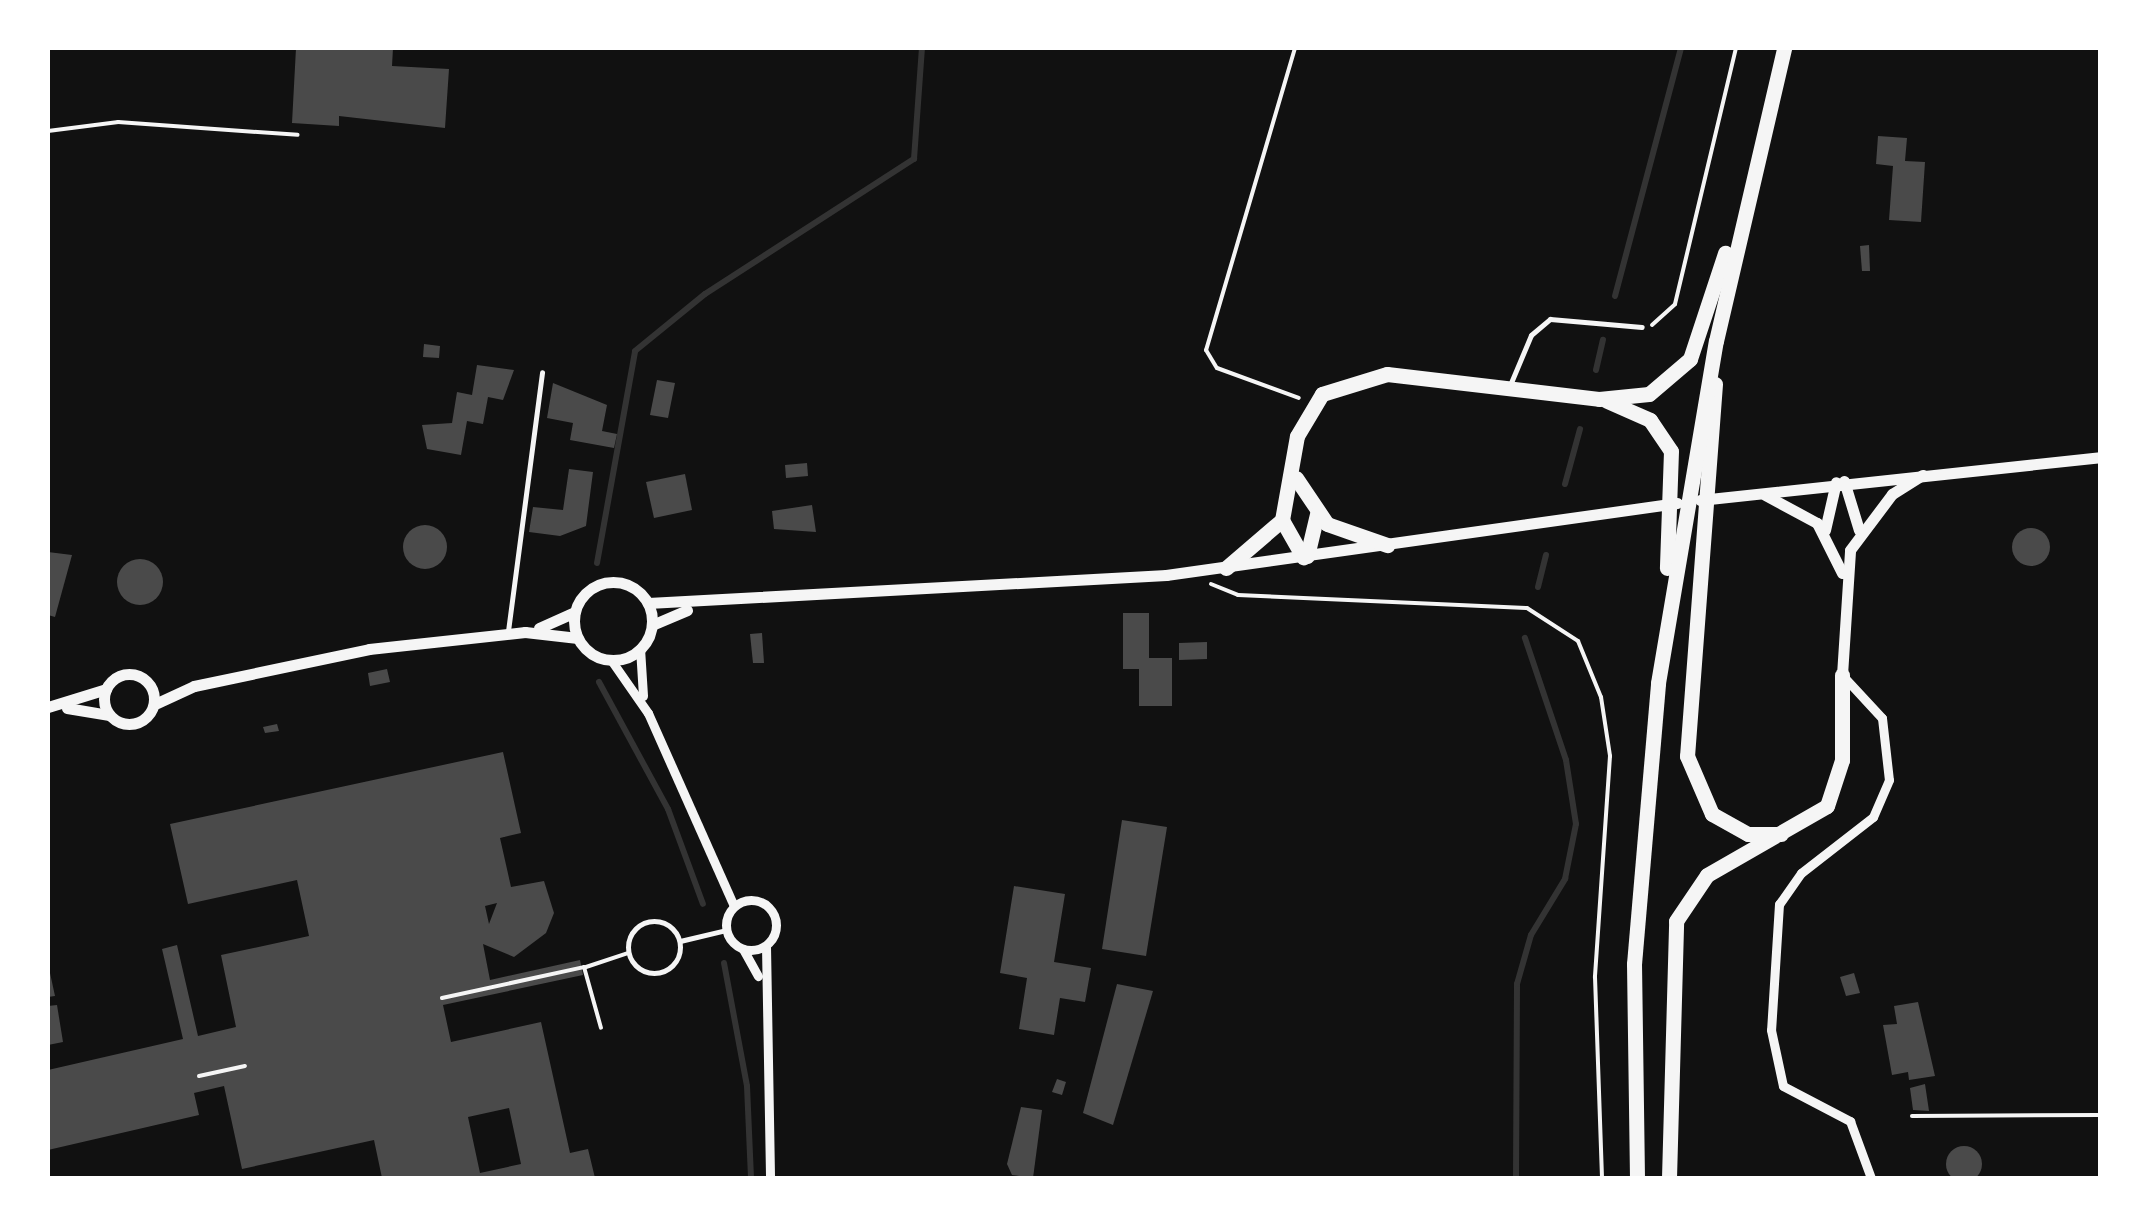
<!DOCTYPE html>
<html>
<head>
<meta charset="utf-8">
<style>
	body { margin:0 }
	#map { position:relative; width:2148px; height:1226px; overflow:hidden; background:#111; font-family:Raleway,sans-serif }
	div>[style] { position:absolute }
	[style*='--x'] { left:calc(var(--x)*1px); top:calc(var(--y)*1px); width:calc(var(--w)*1px); rotate:calc(var(--a)*1deg) }
	.stream>* { height:6px; margin:-3px; padding:0 3px; transform-origin:3px; border-radius:3px; background:#333 }
	.building>* { inset:0; background:#4a4a4a }
	.round { border-radius:50% }
	.path>* { height:4px; margin:-2px; padding:0 2px; transform-origin:2px; border-radius:2px; background:#f5f5f5 }
	.service>* { height:5px; margin:-2.5px; padding:0 2.5px; transform-origin:2.5px; border-radius:2.5px; background:#f5f5f5 }
	.service>.ring { margin:-2.5px; padding:0; box-sizing:content-box; background:none; border:5px solid #f5f5f5; border-radius:50% }
	.minor>* { height:9px; margin:-4.5px; padding:0 4.5px; transform-origin:4.5px; border-radius:4.5px; background:#f5f5f5 }
	.minor>.ring { margin:-4.5px; padding:0; box-sizing:content-box; background:none; border:9px solid #f5f5f5; border-radius:50% }
	.tertiary>* { height:11px; margin:-5.5px; padding:0 5.5px; transform-origin:5.5px; border-radius:5.5px; background:#f5f5f5 }
	.tertiary>.ring { margin:-5.5px; padding:0; box-sizing:content-box; background:none; border:11px solid #f5f5f5; border-radius:50% }
	.trunk>* { height:15px; margin:-7.5px; padding:0 7.5px; transform-origin:7.5px; border-radius:7.5px; background:#f5f5f5 }
	span { translate:-50% -50%; white-space:nowrap; text-align:center; line-height:1.15; -webkit-text-stroke:9px #fff; paint-order:stroke }
	.frame { position:absolute; inset:0; border:50px solid #fff; pointer-events:none }
</style>
</head>
<body>
<div id="map">
	<div class="stream">
		<div style="--x:1615;--y:296;--w:257;--a:-75.1"></div>
		<div style="--x:1596;--y:370;--w:31;--a:-77"></div>
		<div style="--x:1565;--y:484;--w:57;--a:-74.7"></div>
		<div style="--x:597;--y:563;--w:215;--a:-79.8"></div>
		<div style="--x:635;--y:351;--w:90;--a:-39.2"></div>
		<div style="--x:705;--y:294;--w:249;--a:-32.9"></div>
		<div style="--x:914;--y:159;--w:111;--a:-85.9"></div>
		<div style="--x:1538;--y:587;--w:33;--a:-76"></div>
		<div style="--x:599;--y:682;--w:145;--a:61.5"></div>
		<div style="--x:668;--y:809;--w:101;--a:69.8"></div>
		<div style="--x:724;--y:963;--w:125;--a:79.4"></div>
		<div style="--x:747;--y:1086;--w:92;--a:87.5"></div>
		<div style="--x:1516;--y:1178;--w:194;--a:-89.7"></div>
		<div style="--x:1517;--y:984;--w:51;--a:-74.1"></div>
		<div style="--x:1531;--y:935;--w:66;--a:-58.7"></div>
		<div style="--x:1565;--y:879;--w:56;--a:-78.7"></div>
		<div style="--x:1576;--y:824;--w:65;--a:-98.9"></div>
		<div style="--x:1566;--y:760;--w:129;--a:-108.6"></div>
	</div>
	<div class="building">
		<div style="clip-path:polygon(296px 48px,393px 48px,392px 66px,449px 69px,445px 128px,339px 116px,339px 126px,292px 123px)"></div>
		<div style="clip-path:polygon(1878px 136px,1907px 138px,1905px 161px,1925px 162px,1921px 222px,1889px 220px,1893px 166px,1876px 164px)"></div>
		<div style="clip-path:polygon(1869px 245px,1870px 271px,1862px 271px,1860px 246px)"></div>
		<div style="clip-path:polygon(424px 344px,440px 346px,439px 358px,423px 357px)"></div>
		<div style="clip-path:polygon(477px 365px,514px 370px,503px 400px,488px 397px,483px 424px,467px 421px,461px 455px,427px 449px,422px 425px,452px 423px,457px 392px,472px 395px)"></div>
		<div style="clip-path:polygon(657px 380px,675px 383px,668px 418px,650px 415px)"></div>
		<div style="clip-path:polygon(553px 383px,607px 405px,602px 431px,617px 434px,614px 448px,570px 440px,573px 423px,547px 418px)"></div>
		<div style="clip-path:polygon(807px 463px,808px 476px,786px 478px,785px 465px)"></div>
		<div style="clip-path:polygon(569px 469px,593px 472px,586px 526px,560px 536px,529px 532px,533px 507px,563px 510px)"></div>
		<div style="clip-path:polygon(685px 474px,692px 510px,654px 518px,646px 482px)"></div>
		<div style="clip-path:polygon(812px 505px,816px 532px,774px 529px,772px 511px)"></div>
		<div class="round" style="left:403px;top:525px;width:44px;height:44px"></div>
		<div class="round" style="left:2012px;top:528px;width:38px;height:38px"></div>
		<div style="clip-path:polygon(48px 552px,72px 555px,55px 617px,48px 615px)"></div>
		<div class="round" style="left:117px;top:559px;width:46px;height:46px"></div>
		<div style="clip-path:polygon(1123px 613px,1149px 613px,1149px 658px,1172px 658px,1172px 706px,1139px 706px,1139px 669px,1123px 669px)"></div>
		<div style="clip-path:polygon(762px 633px,764px 663px,753px 663px,750px 634px)"></div>
		<div style="clip-path:polygon(1207px 642px,1207px 659px,1179px 660px,1179px 643px)"></div>
		<div style="clip-path:polygon(387px 669px,390px 682px,370px 686px,368px 673px)"></div>
		<div style="clip-path:polygon(277px 724px,279px 731px,265px 733px,263px 727px)"></div>
		<div style="clip-path:polygon(evenodd,503px 752px,521px 833px,500px 838px,511px 887px,544px 881px,554px 913px,546px 933px,514px 957px,483px 944px,490px 980px,580px 960px,583px 975px,443px 1005px,451px 1042px,541px 1022px,570px 1153px,588px 1149px,595px 1178px,382px 1178px,374px 1140px,242px 1169px,224px 1086px,194px 1093px,199px 1115px,48px 1150px,48px 1070px,183px 1039px,162px 949px,177px 945px,198px 1036px,236px 1027px,221px 955px,309px 936px,297px 880px,188px 904px,170px 824px,503px 752px,497px 903px,489px 924px,485px 906px,497px 903px,503px 752px,509px 1108px,521px 1164px,480px 1173px,468px 1117px,509px 1108px)"></div>
		<div style="clip-path:polygon(1122px 820px,1167px 827px,1146px 956px,1102px 949px)"></div>
		<div style="clip-path:polygon(1014px 886px,1065px 894px,1054px 962px,1091px 968px,1085px 1002px,1060px 998px,1054px 1035px,1019px 1029px,1027px 978px,1000px 973px)"></div>
		<div style="clip-path:polygon(48px 964px,55px 996px,48px 997px)"></div>
		<div style="clip-path:polygon(1854px 973px,1860px 993px,1846px 996px,1840px 977px)"></div>
		<div style="clip-path:polygon(1117px 984px,1153px 991px,1113px 1125px,1083px 1113px)"></div>
		<div style="clip-path:polygon(1918px 1002px,1935px 1076px,1909px 1080px,1908px 1072px,1892px 1075px,1883px 1025px,1897px 1024px,1894px 1006px)"></div>
		<div style="clip-path:polygon(57px 1005px,63px 1042px,48px 1045px,48px 1006px)"></div>
		<div style="clip-path:polygon(1057px 1079px,1066px 1082px,1062px 1095px,1052px 1092px)"></div>
		<div style="clip-path:polygon(1925px 1084px,1929px 1111px,1913px 1110px,1910px 1088px)"></div>
		<div style="clip-path:polygon(1021px 1107px,1042px 1110px,1033px 1178px,1012px 1175px,1007px 1164px)"></div>
		<div class="round" style="left:1946px;top:1146px;width:36px;height:36px"></div>
	</div>
	<div class="path">
		<div style="--x:1295;--y:48;--w:315;--a:106.4"></div>
		<div style="--x:1206;--y:350;--w:21;--a:59"></div>
		<div style="--x:1217;--y:368;--w:87;--a:20.1"></div>
		<div style="--x:48;--y:131;--w:71;--a:-7.3"></div>
		<div style="--x:118;--y:122;--w:180;--a:4.1"></div>
		<div style="--x:1652;--y:325;--w:31;--a:-42"></div>
		<div style="--x:1675;--y:304;--w:263;--a:-76.6"></div>
		<div style="--x:1211;--y:584;--w:29;--a:22"></div>
		<div style="--x:1238;--y:595;--w:289;--a:2.6"></div>
		<div style="--x:1527;--y:608;--w:61;--a:32.9"></div>
		<div style="--x:1578;--y:641;--w:61;--a:67.7"></div>
		<div style="--x:1601;--y:697;--w:60;--a:81.3"></div>
		<div style="--x:1610;--y:756;--w:222;--a:93.9"></div>
		<div style="--x:1595;--y:977;--w:201;--a:88"></div>
		<div style="--x:586;--y:967;--w:44;--a:-18.4"></div>
		<div style="--x:442;--y:998;--w:145;--a:-12.3"></div>
		<div style="--x:584;--y:967;--w:63;--a:74.4"></div>
		<div style="--x:199;--y:1076;--w:47;--a:-12.3"></div>
		<div style="--x:1912;--y:1116;--w:188;--a:-0.3"></div>
	</div>
	<div class="service">
		<div style="--x:1510;--y:385;--w:54;--a:-67.2"></div>
		<div style="--x:1531;--y:335;--w:25;--a:-40"></div>
		<div style="--x:1550;--y:319;--w:92;--a:5"></div>
		<div style="--x:508;--y:631;--w:261;--a:-82.5"></div>
		<div class="ring" style="left:628px;top:921px;width:47px;height:47px"></div>
		<div style="--x:680;--y:941;--w:47;--a:-13.4"></div>
	</div>
	<div class="minor">
		<div style="--x:640;--y:648;--w:48;--a:86.4"></div>
		<div style="--x:611;--y:660;--w:65;--a:55.1"></div>
		<div style="--x:648;--y:713;--w:211;--a:66"></div>
		<div style="--x:1844;--y:677;--w:56;--a:47.2"></div>
		<div style="--x:1882;--y:718;--w:62;--a:83.6"></div>
		<div style="--x:1889;--y:780;--w:40;--a:113.4"></div>
		<div style="--x:1873;--y:817;--w:91;--a:142.1"></div>
		<div style="--x:1801;--y:873;--w:38;--a:125"></div>
		<div style="--x:1779;--y:904;--w:126;--a:93.6"></div>
		<div style="--x:1771;--y:1030;--w:57;--a:77.9"></div>
		<div style="--x:1783;--y:1086;--w:76;--a:27.6"></div>
		<div style="--x:1850;--y:1121;--w:61;--a:69.8"></div>
		<div class="ring" style="left:726px;top:900px;width:41px;height:41px"></div>
		<div style="--x:766;--y:946;--w:232;--a:89"></div>
		<div style="--x:743;--y:949;--w:31;--a:61"></div>
	</div>
	<div class="tertiary">
		<div style="--x:1844;--y:481;--w:51;--a:73"></div>
		<div style="--x:1765;--y:495;--w:59;--a:28.3"></div>
		<div style="--x:1817;--y:523;--w:56;--a:63.4"></div>
		<div style="--x:1700;--y:500;--w:402;--a:-6.1"></div>
		<div style="--x:1825;--y:530;--w:49;--a:-77.1"></div>
		<div class="ring" style="left:574px;top:582px;width:67px;height:67px"></div>
		<div style="--x:648;--y:603;--w:519;--a:-3.09"></div>
		<div style="--x:1166;--y:575;--w:516;--a:-8.02"></div>
		<div style="--x:652;--y:625;--w:38;--a:-23"></div>
		<div style="--x:539;--y:628;--w:39;--a:-24"></div>
		<div class="ring" style="left:104px;top:674px;width:39px;height:39px"></div>
		<div style="--x:1842;--y:675;--w:125;--a:-86.3"></div>
		<div style="--x:1850;--y:550;--w:70;--a:-53.1"></div>
		<div style="--x:1892;--y:494;--w:36;--a:-32"></div>
		<div style="--x:155;--y:704;--w:43;--a:-24.8"></div>
		<div style="--x:194;--y:686;--w:179;--a:-11.9"></div>
		<div style="--x:369;--y:649;--w:157;--a:-6.2"></div>
		<div style="--x:525;--y:632;--w:53;--a:6.5"></div>
		<div style="--x:48;--y:707;--w:61;--a:-17.2"></div>
		<div style="--x:67;--y:708;--w:43;--a:9.5"></div>
	</div>
	<div class="trunk">
		<div style="--x:1715;--y:384;--w:373;--a:94.3"></div>
		<div style="--x:1687;--y:756;--w:63;--a:66.7"></div>
		<div style="--x:1712;--y:814;--w:41;--a:29.1"></div>
		<div style="--x:1748;--y:834;--w:33;--a:0"></div>
		<div style="--x:1607;--y:401;--w:47;--a:23.8"></div>
		<div style="--x:1650;--y:420;--w:37;--a:56"></div>
		<div style="--x:1671;--y:451;--w:117;--a:92"></div>
		<div style="--x:1296;--y:478;--w:55;--a:56"></div>
		<div style="--x:1327;--y:524;--w:64;--a:19.3"></div>
		<div style="--x:1282;--y:520;--w:43;--a:60.4"></div>
		<div style="--x:1307;--y:556;--w:43;--a:-76.6"></div>
		<div style="--x:1226;--y:568;--w:74;--a:-40.6"></div>
		<div style="--x:1282;--y:520;--w:85;--a:-79.9"></div>
		<div style="--x:1297;--y:436;--w:49;--a:-59.2"></div>
		<div style="--x:1322;--y:394;--w:68;--a:-17.1"></div>
		<div style="--x:1387;--y:374;--w:213;--a:6.7"></div>
		<div style="--x:1599;--y:399;--w:50;--a:-5.7"></div>
		<div style="--x:1649;--y:394;--w:54;--a:-40.5"></div>
		<div style="--x:1690;--y:359;--w:112;--a:-71.7"></div>
		<div style="--x:1637;--y:1178;--w:214;--a:-90.8"></div>
		<div style="--x:1634;--y:964;--w:282;--a:-85.1"></div>
		<div style="--x:1658;--y:683;--w:347;--a:-80.4"></div>
		<div style="--x:1716;--y:341;--w:301;--a:-76.9"></div>
		<div style="--x:1669;--y:1178;--w:257;--a:-88.4"></div>
		<div style="--x:1676;--y:921;--w:55;--a:-56"></div>
		<div style="--x:1707;--y:875;--w:138;--a:-29.9"></div>
		<div style="--x:1827;--y:806;--w:48;--a:-71.9"></div>
		<div style="--x:1842;--y:760;--w:85;--a:-90"></div>
	</div>
	<div class="frame"></div>
</div>
</body>
</html>
